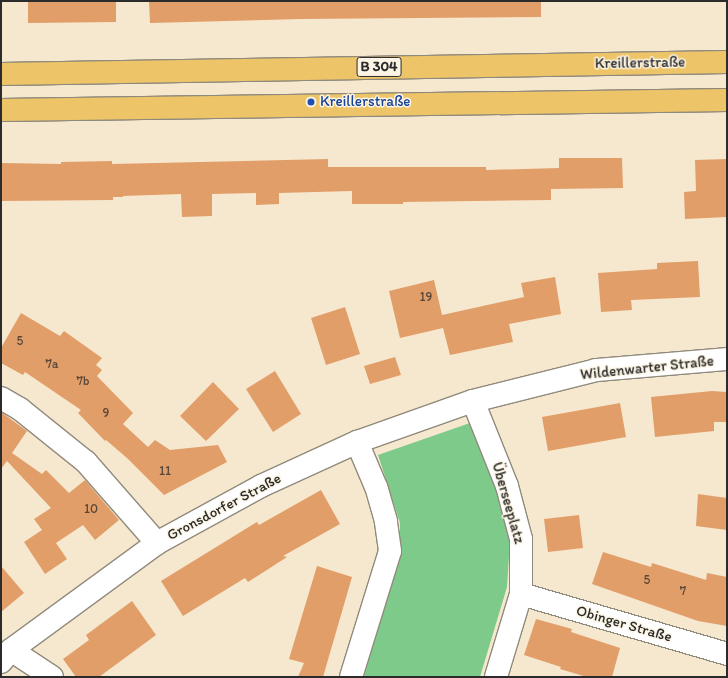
<!DOCTYPE html>
<html>
<head>
<meta charset="utf-8">
<style>
	body { margin:0 }
	#map { position:relative; width:728px; height:678px; overflow:hidden; background:#f5e8ce; font-family:Itim,sans-serif }
	div>[style] { position:absolute }
	[style*='--x'] { left:calc(var(--x)*1px); top:calc(var(--y)*1px); width:calc(var(--w)*1px); rotate:calc(var(--a)*1deg) }
	.green>* { inset:0; background:#7dca8a }
	.building>* { inset:0; background:#e29e69 }
	.roads { filter:drop-shadow(1px 0 #908a7c) drop-shadow(-1px 0 #908a7c) drop-shadow(0 1px #908a7c) drop-shadow(0 -1px #908a7c) }
	.minor>* { height:22px; margin:-11px; padding:0 11px; transform-origin:11px; border-radius:11px; background:#fff }
	.primary>* { height:22px; margin:-11px; padding:0 11px; transform-origin:11px; border-radius:11px; background:#eec469 }
	.dots>* { width:11px; height:11px; translate:-50% -50%; box-sizing:border-box; border:2px solid #fcf5e5; border-radius:50% }
	span { translate:-50% -50%; white-space:nowrap; text-align:center; line-height:1.15; -webkit-text-stroke:3px #fcf5e5; paint-order:stroke }
	.number-label { font-size:13px; color:#59483a }
	.number-label span { -webkit-text-stroke-width:0 }
	.shield-label span { padding:1px 3px; background:#fcf5e5; border:1px solid; border-radius:3px; -webkit-text-stroke-width:0 }
	.shield-label { font-size:14px; color:#2b2b2b; font-weight:700 }
	.street-label { font-size:15px; color:#2b2b2b }
	.transit-label { font-size:15px; color:#164399 }
	.left { translate:0 -50%; text-align:left }
	.frame { position:absolute; inset:0; border:2px solid #2b2b2b; pointer-events:none }
</style>
</head>
<body>
<div id="map">
	<div class="green">
		<div style="clip-path:polygon(470px 423px,498px 489px,510px 540px,507px 587px,480px 677px,364px 677px,400px 548px,400px 523px,378px 455px)"></div>
	</div>
	<div class="building">
		<div style="clip-path:polygon(28px 1px,116px 1px,116px 22px,28px 23px)"></div>
		<div style="clip-path:polygon(149px 1px,541px 1px,541px 17px,301px 19px,150px 23px)"></div>
		<div style="clip-path:polygon(559px 158px,622px 158px,623px 188px,551px 189px,551px 200px,403px 202px,403px 204px,352px 204px,352px 191px,279px 193px,279px 204px,256px 205px,256px 193px,212px 194px,212px 216px,182px 217px,181px 194px,123px 196px,123px 197px,113px 197px,113px 200px,1px 201px,1px 163px,61px 164px,61px 162px,112px 161px,112px 164px,328px 159px,328px 167px,486px 167px,486px 170px,559px 168px)"></div>
		<div style="clip-path:polygon(727px 159px,727px 217px,685px 219px,684px 192px,696px 191px,695px 160px)"></div>
		<div style="clip-path:polygon(698px 261px,700px 297px,631px 300px,632px 310px,601px 312px,598px 273px,657px 269px,657px 263px)"></div>
		<div style="clip-path:polygon(555px 277px,561px 314px,509px 324px,513px 342px,450px 355px,443px 328px,400px 338px,389px 291px,434px 280px,442px 315px,524px 297px,521px 283px)"></div>
		<div style="clip-path:polygon(345px 307px,360px 354px,326px 365px,311px 318px)"></div>
		<div style="clip-path:polygon(21px 313px,60px 336px,64px 331px,102px 358px,96px 365px,102px 370px,97px 376px,133px 413px,123px 424px,148px 447px,155px 440px,170px 450px,218px 445px,227px 462px,164px 495px,127px 458px,106px 440px,105px 441px,78px 413px,81px 410px,25px 372px,23px 375px,1px 363px,1px 348px)"></div>
		<div style="clip-path:polygon(395px 357px,401px 375px,370px 384px,364px 366px)"></div>
		<div style="clip-path:polygon(275px 371px,301px 414px,273px 432px,246px 389px)"></div>
		<div style="clip-path:polygon(213px 382px,239px 409px,206px 441px,180px 416px)"></div>
		<div style="clip-path:polygon(712px 391px,727px 392px,727px 422px,714px 422px,714px 431px,655px 437px,651px 397px)"></div>
		<div style="clip-path:polygon(620px 403px,626px 437px,548px 451px,542px 417px)"></div>
		<div style="clip-path:polygon(1px 412px,27px 431px,12px 453px,42px 474px,46px 470px,69px 493px,85px 480px,119px 520px,95px 540px,83px 525px,56px 543px,67px 559px,45px 574px,24px 542px,42px 530px,34px 519px,51px 508px,7px 461px,1px 469px)"></div>
		<div style="clip-path:polygon(321px 490px,340px 524px,283px 556px,287px 557px,248px 582px,245px 578px,183px 616px,161px 581px,257px 522px,259px 525px)"></div>
		<div style="clip-path:polygon(698px 494px,727px 498px,727px 530px,696px 526px)"></div>
		<div style="clip-path:polygon(579px 515px,583px 548px,548px 552px,544px 519px)"></div>
		<div style="clip-path:polygon(603px 552px,651px 567px,652px 563px,706px 580px,707px 573px,727px 577px,727px 626px,698px 621px,592px 584px)"></div>
		<div style="clip-path:polygon(1px 566px,24px 593px,1px 612px)"></div>
		<div style="clip-path:polygon(317px 566px,352px 577px,323px 677px,298px 677px,304px 663px,289px 659px)"></div>
		<div style="clip-path:polygon(132px 601px,156px 635px,99px 677px,76px 677px,63px 659px,89px 640px,86px 635px)"></div>
		<div style="clip-path:polygon(536px 619px,572px 629px,571px 632px,620px 648px,612px 677px,587px 677px,560px 669px,561px 667px,524px 655px)"></div>
	</div>
	<div class="roads">
		<div class="minor">
			<div style="--x:1;--y:398;--w:22;--a:30"></div>
			<div style="--x:20;--y:409;--w:85;--a:38.8"></div>
			<div style="--x:86;--y:462;--w:108;--a:48.8"></div>
			<div style="--x:473;--y:401;--w:92;--a:68.2"></div>
			<div style="--x:507;--y:486;--w:55;--a:75.2"></div>
			<div style="--x:521;--y:539;--w:55;--a:90"></div>
			<div style="--x:521;--y:594;--w:87;--a:106.8"></div>
			<div style="--x:521;--y:594;--w:215;--a:16.2"></div>
			<div style="--x:11;--y:650;--w:49;--a:33.4"></div>
			<div style="--x:1;--y:662;--w:16;--a:-50"></div>
			<div style="--x:11;--y:650;--w:181;--a:-36.2"></div>
			<div style="--x:157;--y:543;--w:119;--a:-28.7"></div>
			<div style="--x:261;--y:486;--w:106;--a:-24.6"></div>
			<div style="--x:357;--y:442;--w:123;--a:-19.5"></div>
			<div style="--x:473;--y:401;--w:127;--a:-14.1"></div>
			<div style="--x:596;--y:370;--w:131;--a:-4.8"></div>
			<div style="--x:351;--y:677;--w:132;--a:-72.8"></div>
			<div style="--x:390;--y:551;--w:30;--a:-98"></div>
			<div style="--x:386;--y:521;--w:35;--a:-106"></div>
			<div style="--x:376;--y:487;--w:49;--a:-112.9"></div>
		</div>
		<div class="primary">
			<div style="--x:1;--y:74;--w:726;--a:-0.95"></div>
			<div style="--x:1;--y:110;--w:726;--a:-0.79"></div>
		</div>
	</div>
	<div class="dots">
		<div style="left:311px;top:102px;background:#1a4fb4"></div>
	</div>
	<div class="number-label">
		<span style="left:426px;top:297px">19</span>
		<span style="left:20px;top:341px">5</span>
		<span style="left:52px;top:364px">7a</span>
		<span style="left:83px;top:381px">7b</span>
		<span style="left:106px;top:413px">9</span>
		<span style="left:165px;top:471px">11</span>
		<span style="left:91px;top:509px">10</span>
		<span style="left:647px;top:580px">5</span>
		<span style="left:683px;top:591px">7</span>
	</div>
	<div class="shield-label">
		<span style="left:379px;top:67px">B 304</span>
	</div>
	<div class="street-label">
		<span style="left:640px;top:63px;rotate:-1deg">Kreillerstraße</span>
		<span style="left:647px;top:368px;rotate:-6deg">Wildenwarter Straße</span>
		<span style="left:508px;top:503px;rotate:74deg">Überseeplatz</span>
		<span style="left:224px;top:507px;rotate:-28deg">Gronsdorfer Straße</span>
		<span style="left:624px;top:624px;rotate:16deg">Obinger Straße</span>
	</div>
	<div class="transit-label">
		<span class="left" style="left:320px;top:102px">Kreillerstraße</span>
	</div>
	<div class="frame"></div>
</div>
</body>
</html>
